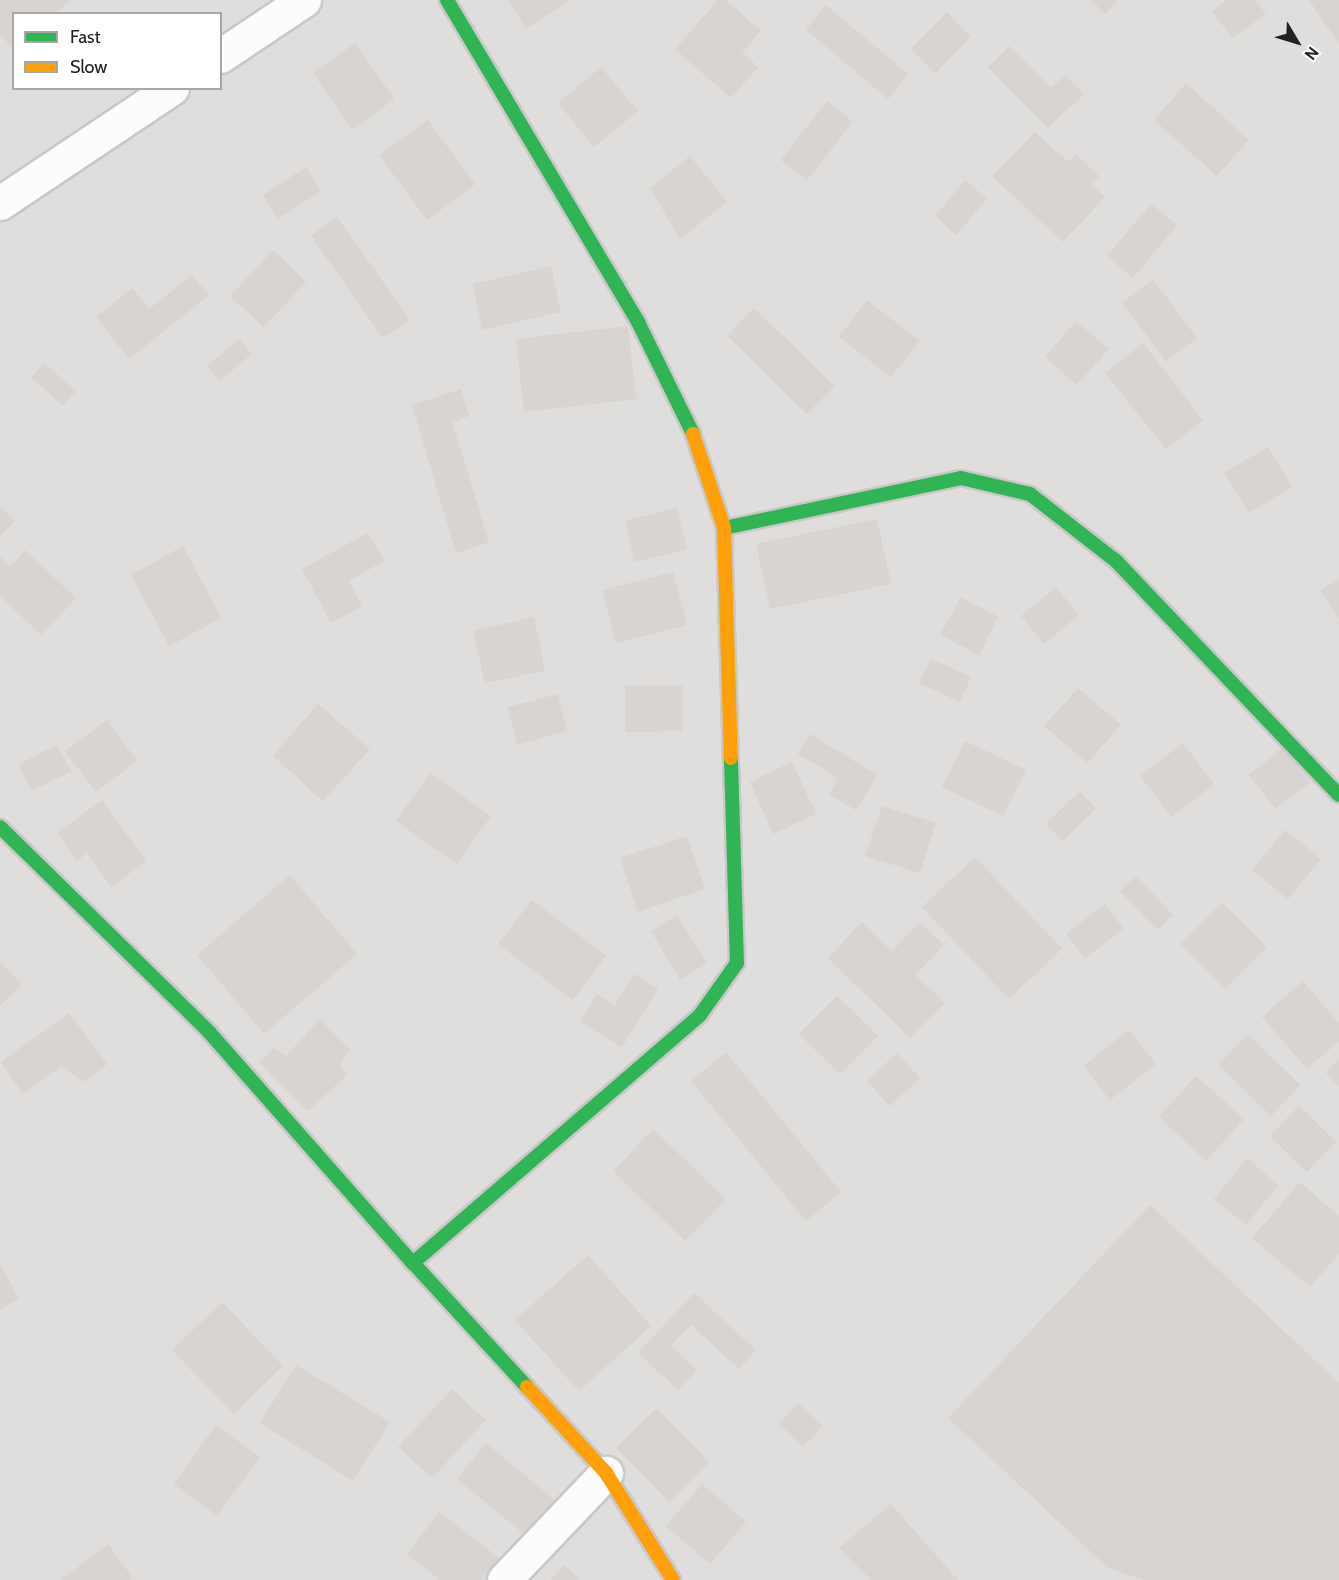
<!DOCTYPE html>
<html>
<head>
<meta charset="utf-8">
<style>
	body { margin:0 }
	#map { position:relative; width:1339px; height:1580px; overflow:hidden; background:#f0eeeb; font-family:Cabin,sans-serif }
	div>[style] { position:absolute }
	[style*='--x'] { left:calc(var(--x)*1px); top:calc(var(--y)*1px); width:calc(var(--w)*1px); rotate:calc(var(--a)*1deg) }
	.residential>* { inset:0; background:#dfdedc }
	.building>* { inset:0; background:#d7d4d2 }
	.roads { filter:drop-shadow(2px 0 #c9c8c7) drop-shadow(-2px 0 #c9c8c7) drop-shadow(0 2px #c9c8c7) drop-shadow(0 -2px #c9c8c7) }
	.street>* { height:33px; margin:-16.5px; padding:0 16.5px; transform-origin:16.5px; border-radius:16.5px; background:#fdfcfc }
	.fast>* { height:14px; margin:-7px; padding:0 7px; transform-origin:7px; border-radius:7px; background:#30b455 }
	.slow>* { height:14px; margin:-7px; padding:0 7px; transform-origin:7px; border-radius:7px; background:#ff9f0a }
	span { translate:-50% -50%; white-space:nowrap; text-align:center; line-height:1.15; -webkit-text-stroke:4.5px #fff; paint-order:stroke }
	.legend { position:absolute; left:12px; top:12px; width:210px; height:78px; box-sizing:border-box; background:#fff; border:2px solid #a7a7a7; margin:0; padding:8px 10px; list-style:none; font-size:18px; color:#222 }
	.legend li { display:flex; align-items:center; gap:12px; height:30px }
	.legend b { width:30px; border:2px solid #a7a7a7 }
	.north { position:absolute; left:1267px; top:12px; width:60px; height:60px; -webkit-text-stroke:4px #fff; paint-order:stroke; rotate:128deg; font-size:16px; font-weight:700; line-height:24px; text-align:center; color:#222 }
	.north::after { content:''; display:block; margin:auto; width:21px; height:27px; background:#222; clip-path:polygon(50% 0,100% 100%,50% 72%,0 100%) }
</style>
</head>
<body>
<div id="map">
	<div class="residential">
		<div style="clip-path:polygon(evenodd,0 0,1339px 0,1339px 1580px,0 1580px,0 0,14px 14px,220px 14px,220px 88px,14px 88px,14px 14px)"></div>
	</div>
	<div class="building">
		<div style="clip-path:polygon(0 0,71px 0,55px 14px,14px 14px,14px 50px,0 34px)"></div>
		<div style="clip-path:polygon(508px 0,570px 0,526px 29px)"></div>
		<div style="clip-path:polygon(718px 0,726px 0,761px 31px,742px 52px,758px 67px,731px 98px,675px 49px)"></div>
		<div style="clip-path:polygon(1091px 0,1118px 0,1105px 14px)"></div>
		<div style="clip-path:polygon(1227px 0,1255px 0,1266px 14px,1232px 38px,1212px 11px)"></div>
		<div style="clip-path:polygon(1309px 0,1339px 0,1339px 44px)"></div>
		<div style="clip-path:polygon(826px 5px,908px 74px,888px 99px,806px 30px)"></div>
		<div style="clip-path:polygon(947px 12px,971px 37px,935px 74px,911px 48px)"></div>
		<div style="clip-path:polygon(355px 43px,394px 99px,352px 130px,313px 73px)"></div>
		<div style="clip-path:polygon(1009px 46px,1051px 88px,1065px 75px,1084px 94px,1048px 128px,988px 67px)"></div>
		<div style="clip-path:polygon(601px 67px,638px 111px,594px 147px,558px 103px)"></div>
		<div style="clip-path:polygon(1186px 83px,1249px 140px,1217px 176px,1154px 120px)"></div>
		<div style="clip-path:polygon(827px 101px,853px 122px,807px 180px,781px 160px)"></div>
		<div style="clip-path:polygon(428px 120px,475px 184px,427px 220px,379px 155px)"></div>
		<div style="clip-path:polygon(1035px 132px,1068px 162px,1076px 154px,1099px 176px,1091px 184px,1105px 197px,1063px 242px,992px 176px)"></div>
		<div style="clip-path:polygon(690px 156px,727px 202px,680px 239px,650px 188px)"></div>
		<div style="clip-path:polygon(306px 167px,321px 191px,278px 219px,263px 195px)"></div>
		<div style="clip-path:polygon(965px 180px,987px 199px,956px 235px,935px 216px)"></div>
		<div style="clip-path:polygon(1151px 204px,1177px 225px,1133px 278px,1107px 256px)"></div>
		<div style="clip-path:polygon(337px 217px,410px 320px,383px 338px,311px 236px)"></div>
		<div style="clip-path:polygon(273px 250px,306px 282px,264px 327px,230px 296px)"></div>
		<div style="clip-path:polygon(551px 266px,561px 312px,482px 330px,473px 284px)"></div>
		<div style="clip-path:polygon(192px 275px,209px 295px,129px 359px,96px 317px,132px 288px,149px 309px)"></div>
		<div style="clip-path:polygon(1153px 279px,1197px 338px,1166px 361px,1122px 303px)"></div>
		<div style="clip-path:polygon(867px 300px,920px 341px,891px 377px,839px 337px)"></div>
		<div style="clip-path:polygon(754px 308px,835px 386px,807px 414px,727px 336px)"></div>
		<div style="clip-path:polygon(1076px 321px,1109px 349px,1077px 385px,1045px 357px)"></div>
		<div style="clip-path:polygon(628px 326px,636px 399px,524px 412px,516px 339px)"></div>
		<div style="clip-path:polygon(239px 339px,252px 354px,219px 381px,207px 366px)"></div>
		<div style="clip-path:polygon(1143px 343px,1203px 420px,1166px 449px,1105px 373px)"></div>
		<div style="clip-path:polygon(44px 363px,76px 391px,63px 406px,31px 377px)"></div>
		<div style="clip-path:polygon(461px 389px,469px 416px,452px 422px,489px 542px,456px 553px,412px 405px)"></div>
		<div style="clip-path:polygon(1268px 447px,1292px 487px,1249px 513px,1224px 473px)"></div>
		<div style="clip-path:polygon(0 507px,15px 521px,0 536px)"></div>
		<div style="clip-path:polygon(677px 508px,687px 549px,635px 562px,625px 521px)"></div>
		<div style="clip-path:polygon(877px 519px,891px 584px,770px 609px,756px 544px)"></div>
		<div style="clip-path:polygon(368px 533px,384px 561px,349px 581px,362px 606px,331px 623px,302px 569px)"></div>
		<div style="clip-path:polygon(183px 546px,221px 618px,169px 646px,131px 575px)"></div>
		<div style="clip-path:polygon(25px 550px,76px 598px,41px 635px,0 596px,0 557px,10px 567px)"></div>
		<div style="clip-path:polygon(673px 572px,687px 625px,616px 643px,603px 590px)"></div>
		<div style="clip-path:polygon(1339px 579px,1339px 619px,1321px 590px)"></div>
		<div style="clip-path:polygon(1056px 587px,1079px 615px,1044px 644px,1021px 616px)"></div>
		<div style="clip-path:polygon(961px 597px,998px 617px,979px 655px,940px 635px)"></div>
		<div style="clip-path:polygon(534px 617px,545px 671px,485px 683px,473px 631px)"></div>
		<div style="clip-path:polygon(931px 659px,971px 677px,960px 702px,919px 683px)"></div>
		<div style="clip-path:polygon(625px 685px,683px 685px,682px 731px,625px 732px)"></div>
		<div style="clip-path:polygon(1078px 688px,1121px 725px,1087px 763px,1044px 726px)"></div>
		<div style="clip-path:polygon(558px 694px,567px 731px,517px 745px,508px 707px)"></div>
		<div style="clip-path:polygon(318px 704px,370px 749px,323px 801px,273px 756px)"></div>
		<div style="clip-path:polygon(107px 720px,137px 761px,96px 792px,65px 751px)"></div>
		<div style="clip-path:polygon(810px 734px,877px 775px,856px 810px,829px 794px,838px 778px,798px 754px)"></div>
		<div style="clip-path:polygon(965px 741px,1026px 770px,1003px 816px,942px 787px)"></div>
		<div style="clip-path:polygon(1183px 743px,1214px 784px,1172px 817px,1140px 776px)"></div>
		<div style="clip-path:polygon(56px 745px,71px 771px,32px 791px,18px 765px)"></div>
		<div style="clip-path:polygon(1283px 748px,1310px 782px,1275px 809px,1249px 775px)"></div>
		<div style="clip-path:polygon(792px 762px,816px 814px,773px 834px,750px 782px)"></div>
		<div style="clip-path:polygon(430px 773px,491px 816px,457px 864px,396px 821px)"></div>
		<div style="clip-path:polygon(1080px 791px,1096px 809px,1063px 841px,1046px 824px)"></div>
		<div style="clip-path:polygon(102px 800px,146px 861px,111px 887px,87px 853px,77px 861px,57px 833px)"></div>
		<div style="clip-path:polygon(882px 806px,936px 823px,920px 873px,865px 856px)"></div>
		<div style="clip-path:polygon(1285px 830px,1321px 859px,1288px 899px,1252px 870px)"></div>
		<div style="clip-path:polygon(687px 836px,705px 889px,638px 912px,620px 858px)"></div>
		<div style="clip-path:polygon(975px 857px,1062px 949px,1009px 999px,922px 907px)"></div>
		<div style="clip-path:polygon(290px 875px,357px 954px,264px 1034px,197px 955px)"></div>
		<div style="clip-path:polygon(1136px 876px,1173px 915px,1157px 930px,1120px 891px)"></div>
		<div style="clip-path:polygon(532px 900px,606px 956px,573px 1000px,498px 944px)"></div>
		<div style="clip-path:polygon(1222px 903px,1267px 947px,1225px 989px,1181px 944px)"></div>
		<div style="clip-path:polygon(1105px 904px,1124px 929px,1085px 958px,1066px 934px)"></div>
		<div style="clip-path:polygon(677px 915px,707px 963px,680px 980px,651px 931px)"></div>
		<div style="clip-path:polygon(862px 922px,892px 951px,920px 922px,944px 945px,915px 975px,945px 1003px,910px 1038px,828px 958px)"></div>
		<div style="clip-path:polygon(0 961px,22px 985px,0 1006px)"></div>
		<div style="clip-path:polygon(634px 974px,658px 989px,622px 1047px,580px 1022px,597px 994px,615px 1005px)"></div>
		<div style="clip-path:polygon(1303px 981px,1339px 1023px,1339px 1041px,1307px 1069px,1262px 1017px)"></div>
		<div style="clip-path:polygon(837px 996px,878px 1036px,840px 1074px,799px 1034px)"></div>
		<div style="clip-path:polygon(69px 1013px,107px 1064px,83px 1082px,61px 1066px,23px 1094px,1px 1062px)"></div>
		<div style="clip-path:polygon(320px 1019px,350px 1050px,339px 1064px,347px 1075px,308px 1111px,259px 1063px,273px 1048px,286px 1056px)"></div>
		<div style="clip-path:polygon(1129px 1030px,1156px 1064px,1110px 1100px,1083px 1066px)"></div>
		<div style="clip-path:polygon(1248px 1034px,1300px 1085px,1271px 1116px,1218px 1065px)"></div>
		<div style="clip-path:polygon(726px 1052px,841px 1192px,806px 1221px,691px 1081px)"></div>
		<div style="clip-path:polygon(897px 1053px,920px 1078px,890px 1106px,867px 1081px)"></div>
		<div style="clip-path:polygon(1339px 1059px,1339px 1086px,1326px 1073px)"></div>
		<div style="clip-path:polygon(1196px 1076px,1244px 1119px,1206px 1161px,1159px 1117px)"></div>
		<div style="clip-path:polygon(1299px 1106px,1336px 1142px,1307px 1172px,1270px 1136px)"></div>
		<div style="clip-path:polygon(653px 1129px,726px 1199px,685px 1241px,613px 1171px)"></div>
		<div style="clip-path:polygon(1247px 1158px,1278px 1185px,1246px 1225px,1214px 1199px)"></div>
		<div style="clip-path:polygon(1300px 1182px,1339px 1216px,1339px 1254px,1310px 1287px,1252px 1238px)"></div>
		<div style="clip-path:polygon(1150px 1205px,1339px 1383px,1339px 1580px,1144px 1580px,1108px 1568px,948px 1418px)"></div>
		<div style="clip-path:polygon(588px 1255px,651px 1326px,579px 1391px,515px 1320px)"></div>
		<div style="clip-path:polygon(0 1264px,19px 1299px,0 1309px)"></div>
		<div style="clip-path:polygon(694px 1293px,756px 1350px,739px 1369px,691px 1325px,671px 1346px,697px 1370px,678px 1390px,638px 1353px)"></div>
		<div style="clip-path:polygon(222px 1302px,283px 1366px,234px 1414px,172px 1350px)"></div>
		<div style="clip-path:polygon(296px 1365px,390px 1422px,353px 1481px,260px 1423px)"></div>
		<div style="clip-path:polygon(452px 1389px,486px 1420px,432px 1478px,398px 1447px)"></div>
		<div style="clip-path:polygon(798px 1403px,823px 1426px,803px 1447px,779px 1424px)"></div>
		<div style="clip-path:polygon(657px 1408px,709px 1462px,669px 1502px,616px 1448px)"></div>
		<div style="clip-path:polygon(216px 1425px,260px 1457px,217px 1516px,174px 1484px)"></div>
		<div style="clip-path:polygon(486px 1443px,558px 1503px,529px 1538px,457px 1479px)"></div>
		<div style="clip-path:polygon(702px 1484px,746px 1522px,710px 1564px,666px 1526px)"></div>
		<div style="clip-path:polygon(891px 1504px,958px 1580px,871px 1580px,839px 1548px)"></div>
		<div style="clip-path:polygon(439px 1512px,499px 1558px,481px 1580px,440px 1580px,407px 1554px)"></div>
		<div style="clip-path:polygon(108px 1544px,133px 1578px,130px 1580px,61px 1580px)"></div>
		<div style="clip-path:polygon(564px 1565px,580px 1580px,550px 1580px)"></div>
	</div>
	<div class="roads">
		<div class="street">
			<div style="--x:220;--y:56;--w:101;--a:-33.7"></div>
			<div style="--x:0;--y:203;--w:207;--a:-33.8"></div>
			<div style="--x:504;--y:1580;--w:148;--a:-46.4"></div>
		</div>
		<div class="fast">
			<div style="--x:447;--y:0;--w:374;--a:59.3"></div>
			<div style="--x:638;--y:322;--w:125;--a:63.8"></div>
			<div style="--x:724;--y:528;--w:242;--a:-11.9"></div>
			<div style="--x:961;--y:478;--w:71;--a:13.1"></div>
			<div style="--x:1030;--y:494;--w:109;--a:37.9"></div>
			<div style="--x:1116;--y:561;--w:323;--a:46.4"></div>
			<div style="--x:0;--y:827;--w:293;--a:44.4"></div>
			<div style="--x:209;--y:1032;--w:308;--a:48.6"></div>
			<div style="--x:413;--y:1263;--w:168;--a:47.4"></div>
			<div style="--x:413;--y:1263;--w:379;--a:-40.8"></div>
			<div style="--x:700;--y:1015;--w:64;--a:-54.6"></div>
			<div style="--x:737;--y:963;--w:205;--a:-91.7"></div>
		</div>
		<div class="slow">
			<div style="--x:693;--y:434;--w:99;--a:71.7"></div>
			<div style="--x:724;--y:528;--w:230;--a:88.3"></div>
			<div style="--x:527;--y:1387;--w:117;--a:47.4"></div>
			<div style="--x:606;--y:1473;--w:126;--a:57.9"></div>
		</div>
	</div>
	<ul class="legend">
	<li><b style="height:8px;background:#30b455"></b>Fast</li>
	<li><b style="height:8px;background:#ff9f0a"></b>Slow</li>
	</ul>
	<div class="north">N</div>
</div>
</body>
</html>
